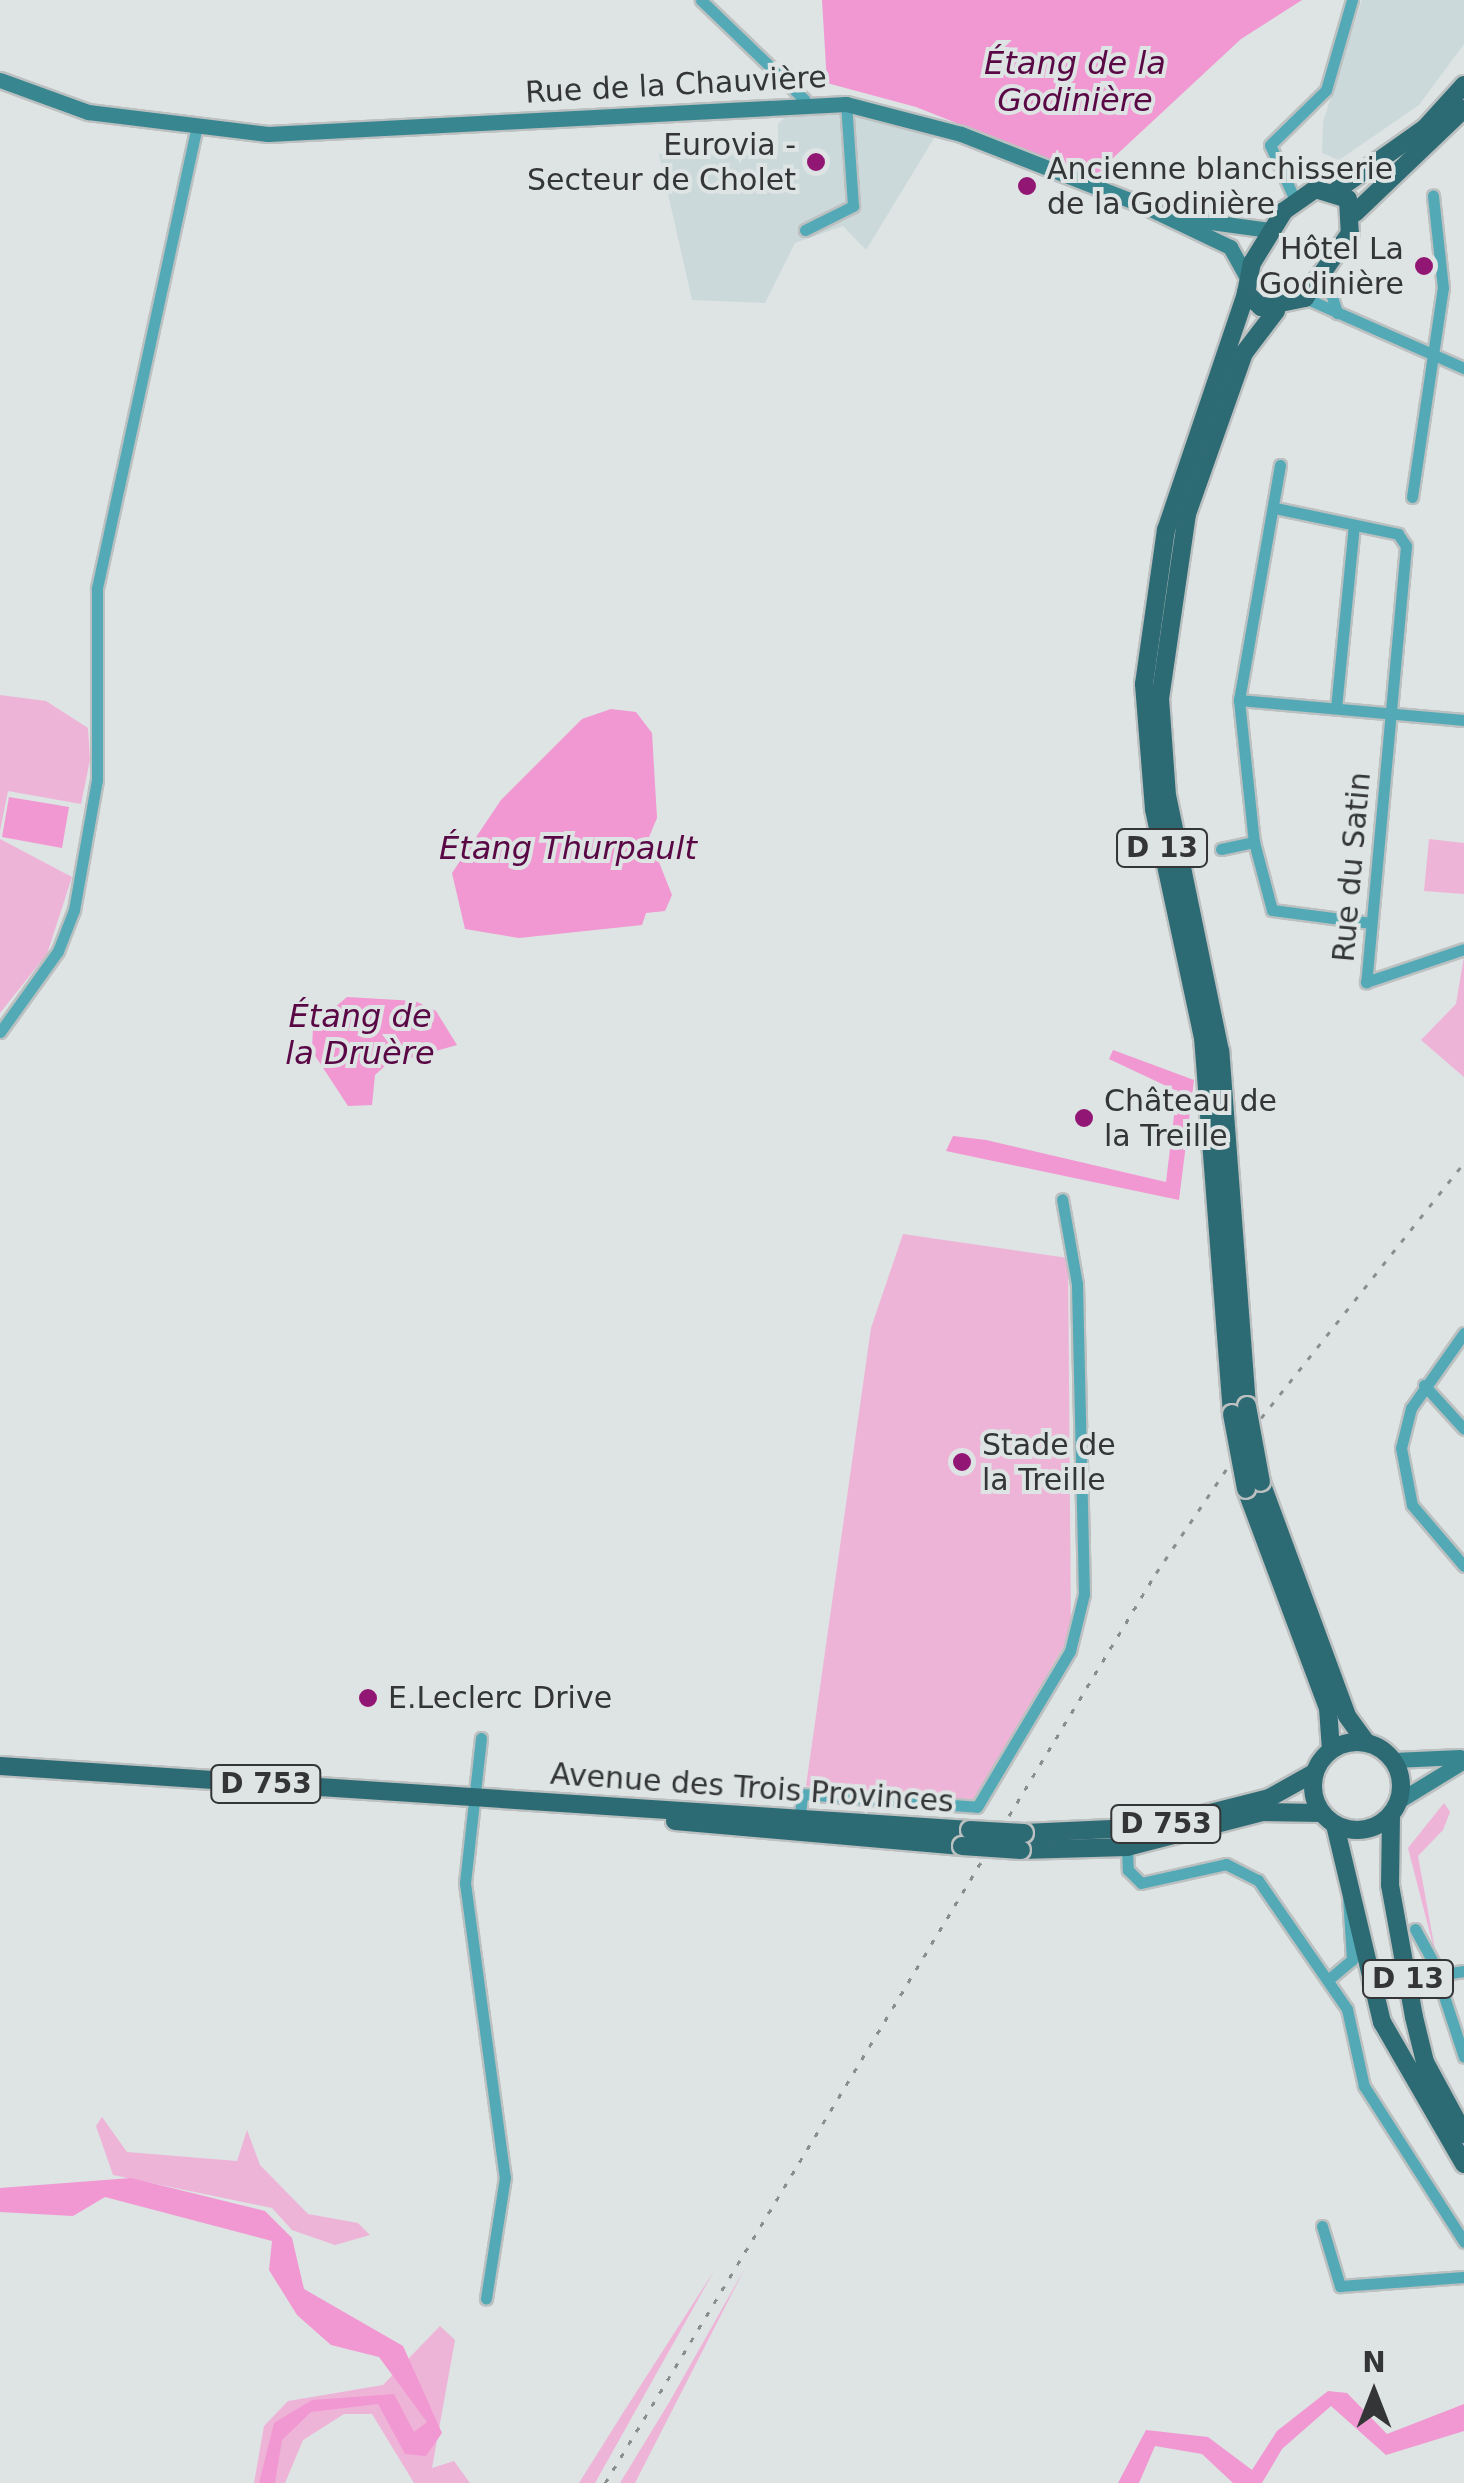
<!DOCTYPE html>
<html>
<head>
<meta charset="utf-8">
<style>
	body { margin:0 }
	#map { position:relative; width:1464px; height:2483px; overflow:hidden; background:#dee3e3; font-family:"DejaVu Sans",sans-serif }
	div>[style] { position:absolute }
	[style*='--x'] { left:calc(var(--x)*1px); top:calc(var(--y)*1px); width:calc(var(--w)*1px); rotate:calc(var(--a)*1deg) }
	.built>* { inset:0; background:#cbd9db }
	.green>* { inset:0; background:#eeb4d8 }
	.water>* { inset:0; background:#f197d2 }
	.roads { filter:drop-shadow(2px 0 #bcc0c0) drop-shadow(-2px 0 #bcc0c0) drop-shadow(0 2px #bcc0c0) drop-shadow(0 -2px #bcc0c0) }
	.street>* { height:11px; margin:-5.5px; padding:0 5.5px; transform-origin:5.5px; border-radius:5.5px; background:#53aab6 }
	.secondary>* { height:15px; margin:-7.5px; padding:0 7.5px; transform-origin:7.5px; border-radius:7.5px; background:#378690 }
	.primary>* { height:18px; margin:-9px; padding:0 9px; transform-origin:9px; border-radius:9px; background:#2d6b74 }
	.primary>.ring { margin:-9px; padding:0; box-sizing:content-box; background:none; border:18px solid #2d6b74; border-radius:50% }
	.rail>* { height:2.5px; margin-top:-1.25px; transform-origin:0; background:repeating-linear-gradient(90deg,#898d8d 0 5px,transparent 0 15px) }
	.bridges { filter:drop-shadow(2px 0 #bcc0c0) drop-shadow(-2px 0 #bcc0c0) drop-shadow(0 2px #bcc0c0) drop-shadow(0 -2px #bcc0c0) }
	.primary-bridge>* { height:18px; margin:-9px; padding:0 9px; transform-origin:9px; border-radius:9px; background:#2d6b74 }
	.dots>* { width:28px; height:28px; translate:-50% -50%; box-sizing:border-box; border:5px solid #dee3e3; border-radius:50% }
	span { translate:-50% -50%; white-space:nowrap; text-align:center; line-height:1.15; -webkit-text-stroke:8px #dee3e3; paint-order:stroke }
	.shield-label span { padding:2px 8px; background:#dee3e3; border:2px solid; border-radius:8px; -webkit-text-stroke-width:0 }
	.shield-label { font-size:28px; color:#333536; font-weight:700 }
	.street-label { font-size:30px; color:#333536 }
	.poi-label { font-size:30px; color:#333536 }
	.right { translate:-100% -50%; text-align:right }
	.left { translate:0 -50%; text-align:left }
	.water-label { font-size:32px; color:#590845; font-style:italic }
	.north { position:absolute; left:1324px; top:2343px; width:100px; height:100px; -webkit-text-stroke:8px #dee3e3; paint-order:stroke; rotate:0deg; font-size:28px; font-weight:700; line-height:40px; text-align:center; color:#333536 }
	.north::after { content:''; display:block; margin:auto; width:35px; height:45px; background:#333536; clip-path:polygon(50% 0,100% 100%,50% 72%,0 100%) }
</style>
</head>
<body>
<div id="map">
	<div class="built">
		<div style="clip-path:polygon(1362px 0,1464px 0,1464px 44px,1419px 105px,1339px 160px,1322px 153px,1323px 122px)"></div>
		<div style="clip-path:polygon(793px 110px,868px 116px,936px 135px,866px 250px,843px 226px,795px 243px,765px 303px,692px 300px,659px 154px,778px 155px,778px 124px)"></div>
	</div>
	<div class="green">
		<div style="clip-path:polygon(0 695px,46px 701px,88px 728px,90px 760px,81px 804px,8px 791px,0 831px)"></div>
		<div style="clip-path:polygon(0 839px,72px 877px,47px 954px,0 1013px)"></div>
		<div style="clip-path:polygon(1429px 839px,1464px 843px,1464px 894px,1424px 891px)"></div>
		<div style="clip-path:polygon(1464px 956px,1464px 1077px,1421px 1040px,1456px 1004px)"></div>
		<div style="clip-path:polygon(903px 1234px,1068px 1258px,1071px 1633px,975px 1803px,806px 1786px,871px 1328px)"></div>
		<div style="clip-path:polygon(1444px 1803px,1450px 1812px,1443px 1830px,1418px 1856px,1437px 1961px,1408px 1848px)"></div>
		<div style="clip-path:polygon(102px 2117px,127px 2152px,237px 2161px,247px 2130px,260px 2165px,308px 2214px,358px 2223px,370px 2235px,335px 2245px,292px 2230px,272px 2208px,113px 2175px,96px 2126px)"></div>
		<div style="clip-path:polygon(745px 2268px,635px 2483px,620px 2483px,670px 2401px)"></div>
		<div style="clip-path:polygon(714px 2271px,595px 2483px,579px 2483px,621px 2416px)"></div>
		<div style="clip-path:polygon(440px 2326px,455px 2340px,432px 2468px,454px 2461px,470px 2483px,414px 2483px,372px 2414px,344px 2414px,303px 2440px,285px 2483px,254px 2483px,264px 2426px,288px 2401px,383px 2385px)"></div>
	</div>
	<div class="water">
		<div style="clip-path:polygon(822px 0,1302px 0,1241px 39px,1112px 159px,1107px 183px,916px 107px,827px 83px)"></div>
		<div style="clip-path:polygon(611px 709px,636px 712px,652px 733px,657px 818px,649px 837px,672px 895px,665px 911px,646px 913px,642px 925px,519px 938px,465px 929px,452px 873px,501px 800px,582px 719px)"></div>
		<div style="clip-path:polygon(9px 797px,69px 807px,62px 848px,2px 837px)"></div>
		<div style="clip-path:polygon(347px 997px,415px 1001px,436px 1011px,457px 1045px,386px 1065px,375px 1075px,372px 1105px,348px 1106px,312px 1051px,313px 1026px)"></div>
		<div style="clip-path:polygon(1113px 1050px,1194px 1080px,1179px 1200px,946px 1151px,953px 1136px,986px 1140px,1166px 1182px,1177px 1091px,1109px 1059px)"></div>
		<div style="clip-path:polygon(131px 2178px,265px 2211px,292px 2238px,304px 2289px,403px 2346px,442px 2433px,426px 2456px,405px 2454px,378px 2404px,311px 2412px,282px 2440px,275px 2483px,259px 2483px,274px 2423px,312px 2400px,394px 2394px,414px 2432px,427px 2422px,379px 2357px,331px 2345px,297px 2315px,269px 2270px,272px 2241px,105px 2197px,73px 2216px,0 2212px,0 2188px)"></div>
		<div style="clip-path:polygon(1328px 2391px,1347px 2393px,1387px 2434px,1464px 2404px,1464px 2431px,1386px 2455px,1331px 2406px,1282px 2449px,1262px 2483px,1233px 2483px,1202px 2454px,1155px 2446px,1139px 2483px,1118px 2483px,1146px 2430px,1208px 2437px,1252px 2470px,1277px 2431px)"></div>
	</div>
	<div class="roads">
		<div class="street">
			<div style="--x:701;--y:0;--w:144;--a:43.9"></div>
			<div style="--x:1295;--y:200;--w:60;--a:-114.4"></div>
			<div style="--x:1270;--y:145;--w:78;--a:-44.5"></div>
			<div style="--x:1326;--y:90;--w:94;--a:-73.9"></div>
			<div style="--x:805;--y:230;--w:54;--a:-26.6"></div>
			<div style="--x:853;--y:206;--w:102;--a:-93.9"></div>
			<div style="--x:1325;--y:274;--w:41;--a:72.9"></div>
			<div style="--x:1305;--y:298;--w:174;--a:23.8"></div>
			<div style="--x:1280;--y:465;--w:239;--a:99.9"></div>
			<div style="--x:1239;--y:700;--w:143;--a:84"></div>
			<div style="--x:1254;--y:842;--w:70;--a:75.2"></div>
			<div style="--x:1272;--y:910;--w:100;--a:7.5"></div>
			<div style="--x:1412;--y:497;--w:211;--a:-81.6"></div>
			<div style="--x:1443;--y:288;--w:93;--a:-96.2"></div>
			<div style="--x:1275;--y:508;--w:126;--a:11.9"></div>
			<div style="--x:1398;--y:534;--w:14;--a:56"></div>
			<div style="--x:1406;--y:546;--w:438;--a:95.2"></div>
			<div style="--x:1366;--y:982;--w:103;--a:-18.6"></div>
			<div style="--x:1239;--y:700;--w:226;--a:5.1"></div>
			<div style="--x:1336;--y:708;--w:184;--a:-84.4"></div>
			<div style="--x:1221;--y:849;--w:34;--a:-12"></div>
			<div style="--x:0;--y:1032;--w:100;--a:-54.4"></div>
			<div style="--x:58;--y:951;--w:44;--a:-68.7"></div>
			<div style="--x:74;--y:910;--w:132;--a:-80"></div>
			<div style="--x:97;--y:780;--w:192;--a:-90"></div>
			<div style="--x:97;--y:588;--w:470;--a:-77.8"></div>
			<div style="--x:1464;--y:1333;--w:92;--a:125.2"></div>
			<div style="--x:1411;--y:1408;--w:41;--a:104"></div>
			<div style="--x:1401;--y:1448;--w:58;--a:79.1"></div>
			<div style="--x:1412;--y:1505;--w:80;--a:49.6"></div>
			<div style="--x:1424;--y:1385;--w:59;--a:47.7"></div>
			<div style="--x:481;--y:1738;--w:146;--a:96.3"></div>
			<div style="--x:465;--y:1883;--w:297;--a:82.3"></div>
			<div style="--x:505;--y:2177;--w:123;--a:98.9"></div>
			<div style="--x:799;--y:1824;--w:30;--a:-84"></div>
			<div style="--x:802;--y:1794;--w:175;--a:4.2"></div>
			<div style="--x:977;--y:1807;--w:182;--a:-59.2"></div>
			<div style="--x:1070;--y:1651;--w:59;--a:-76.2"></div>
			<div style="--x:1084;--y:1594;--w:310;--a:-91.3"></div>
			<div style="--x:1077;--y:1284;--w:86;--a:-100"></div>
			<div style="--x:1127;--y:1847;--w:23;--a:88"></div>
			<div style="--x:1128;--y:1870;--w:18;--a:45"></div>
			<div style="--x:1141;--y:1883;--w:87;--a:-12.6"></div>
			<div style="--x:1226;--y:1864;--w:36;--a:27"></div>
			<div style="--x:1258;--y:1880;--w:157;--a:55.4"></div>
			<div style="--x:1347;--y:2009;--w:79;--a:77.6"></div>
			<div style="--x:1364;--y:2086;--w:185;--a:57.3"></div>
			<div style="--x:1415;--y:1929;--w:48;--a:61.3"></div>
			<div style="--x:1464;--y:1971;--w:27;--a:172"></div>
			<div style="--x:1437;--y:1975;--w:86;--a:71.8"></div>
			<div style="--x:1329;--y:1979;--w:30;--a:-40"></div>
			<div style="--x:1352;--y:1960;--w:63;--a:-93.6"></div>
			<div style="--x:1322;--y:2226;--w:63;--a:73.3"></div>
			<div style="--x:1340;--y:2286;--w:124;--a:-4.2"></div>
		</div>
		<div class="secondary">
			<div style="--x:0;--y:80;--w:94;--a:20"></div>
			<div style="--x:88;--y:112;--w:181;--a:7"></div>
			<div style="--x:268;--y:134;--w:579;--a:-2.97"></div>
			<div style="--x:846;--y:104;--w:119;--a:14.6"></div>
			<div style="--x:961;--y:134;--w:194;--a:21.4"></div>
			<div style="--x:1142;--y:205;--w:98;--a:25.5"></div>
			<div style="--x:1230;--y:247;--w:33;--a:61"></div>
			<div style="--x:1189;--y:219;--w:81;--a:7.8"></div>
			<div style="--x:1394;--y:1760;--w:66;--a:-2.6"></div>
			<div style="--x:1400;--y:1800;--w:75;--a:-31.4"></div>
		</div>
		<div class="primary">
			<div style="--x:1315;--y:189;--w:34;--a:17"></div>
			<div style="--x:1348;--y:199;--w:34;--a:87"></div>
			<div style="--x:1350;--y:233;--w:79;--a:124.7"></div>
			<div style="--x:1305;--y:298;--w:45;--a:168.4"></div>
			<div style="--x:1261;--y:307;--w:21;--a:-137"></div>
			<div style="--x:1246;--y:293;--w:31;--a:-79"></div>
			<div style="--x:1252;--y:263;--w:61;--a:-58.4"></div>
			<div style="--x:1284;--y:211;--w:38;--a:-35"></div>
			<div style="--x:1337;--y:190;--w:108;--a:-35.2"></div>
			<div style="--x:1425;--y:128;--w:58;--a:-47.8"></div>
			<div style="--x:1355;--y:213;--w:151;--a:-43.7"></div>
			<div style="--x:1247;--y:1406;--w:356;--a:-94.3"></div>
			<div style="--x:1220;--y:1051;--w:260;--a:-101.7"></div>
			<div style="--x:1167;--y:796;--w:97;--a:-94.1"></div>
			<div style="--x:1160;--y:699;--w:187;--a:-81.7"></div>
			<div style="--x:1187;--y:514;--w:171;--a:-70.5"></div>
			<div style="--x:1244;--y:353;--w:53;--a:-52.7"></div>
			<div style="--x:1232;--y:1414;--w:377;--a:-94.4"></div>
			<div style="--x:1203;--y:1038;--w:234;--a:-102.1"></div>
			<div style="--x:1154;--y:809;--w:125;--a:-94.6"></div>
			<div style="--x:1144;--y:684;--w:156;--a:-81.9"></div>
			<div style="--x:1166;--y:530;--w:250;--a:-71.3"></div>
			<div style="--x:1261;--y:1482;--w:249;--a:69.8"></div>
			<div style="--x:1347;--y:1716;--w:32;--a:54"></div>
			<div style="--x:1246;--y:1489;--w:234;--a:69.5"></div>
			<div style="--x:1328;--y:1708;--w:42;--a:85.9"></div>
			<div class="ring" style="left:1313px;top:1742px;width:70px;height:70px"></div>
			<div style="--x:0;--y:1766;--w:972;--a:3.77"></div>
			<div style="--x:1391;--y:1815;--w:70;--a:90.8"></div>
			<div style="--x:1390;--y:1885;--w:134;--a:79.7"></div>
			<div style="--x:1414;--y:2017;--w:46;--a:76.3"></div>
			<div style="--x:1425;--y:2062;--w:82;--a:61.6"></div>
			<div style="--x:675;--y:1821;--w:288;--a:5"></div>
			<div style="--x:1335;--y:1825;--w:203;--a:76.6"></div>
			<div style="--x:1382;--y:2022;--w:164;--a:60"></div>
			<div style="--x:1024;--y:1833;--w:131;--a:-2.6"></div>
			<div style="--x:1155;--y:1827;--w:118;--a:-14.3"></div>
			<div style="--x:1269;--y:1798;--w:51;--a:-29.1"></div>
			<div style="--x:1021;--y:1850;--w:106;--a:-1.6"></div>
			<div style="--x:1127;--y:1847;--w:139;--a:-14.5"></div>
			<div style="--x:1262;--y:1812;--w:59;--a:1"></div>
		</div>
	</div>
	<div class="rail">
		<div style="--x:605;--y:2483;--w:1064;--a:-58.81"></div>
		<div style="--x:1156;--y:1573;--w:187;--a:-55.9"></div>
		<div style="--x:1261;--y:1418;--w:326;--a:-51.5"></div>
	</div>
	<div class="bridges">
		<div class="primary-bridge">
			<div style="--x:1247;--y:1406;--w:77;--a:79.6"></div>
			<div style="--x:1232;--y:1414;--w:76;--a:79.4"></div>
			<div style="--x:970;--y:1830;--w:54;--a:3.2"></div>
			<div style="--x:962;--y:1846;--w:59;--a:3.9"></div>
		</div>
	</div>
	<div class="dots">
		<div style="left:816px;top:162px;background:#921774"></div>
		<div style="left:1027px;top:186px;background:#921774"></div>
		<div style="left:1424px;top:266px;background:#921774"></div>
		<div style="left:1084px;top:1118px;background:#921774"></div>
		<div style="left:962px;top:1462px;background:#921774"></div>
		<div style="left:368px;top:1698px;background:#921774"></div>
	</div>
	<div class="shield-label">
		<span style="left:1162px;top:848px">D 13</span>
		<span style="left:266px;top:1784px">D 753</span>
		<span style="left:1166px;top:1824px">D 753</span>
		<span style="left:1408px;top:1979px">D 13</span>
	</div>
	<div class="street-label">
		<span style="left:676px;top:85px;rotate:-3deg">Rue de la Chauvière</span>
		<span style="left:1352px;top:867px;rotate:-85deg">Rue du Satin</span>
		<span style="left:752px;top:1788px;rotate:4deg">Avenue des Trois Provinces</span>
	</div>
	<div class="poi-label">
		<span class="right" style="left:796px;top:162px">Eurovia -<br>Secteur de Cholet</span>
		<span class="left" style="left:1047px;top:186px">Ancienne blanchisserie<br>de la Godinière</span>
		<span class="right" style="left:1404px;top:266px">Hôtel La<br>Godinière</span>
		<span class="left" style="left:1104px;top:1118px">Château de<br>la Treille</span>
		<span class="left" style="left:982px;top:1462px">Stade de<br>la Treille</span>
		<span class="left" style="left:388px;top:1698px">E.Leclerc Drive</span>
	</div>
	<div class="water-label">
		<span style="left:1075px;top:82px">Étang de la<br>Godinière</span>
		<span style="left:568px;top:848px">Étang Thurpault</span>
		<span style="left:360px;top:1035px">Étang de<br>la Druère</span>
	</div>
	<div class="north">N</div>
</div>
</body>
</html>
